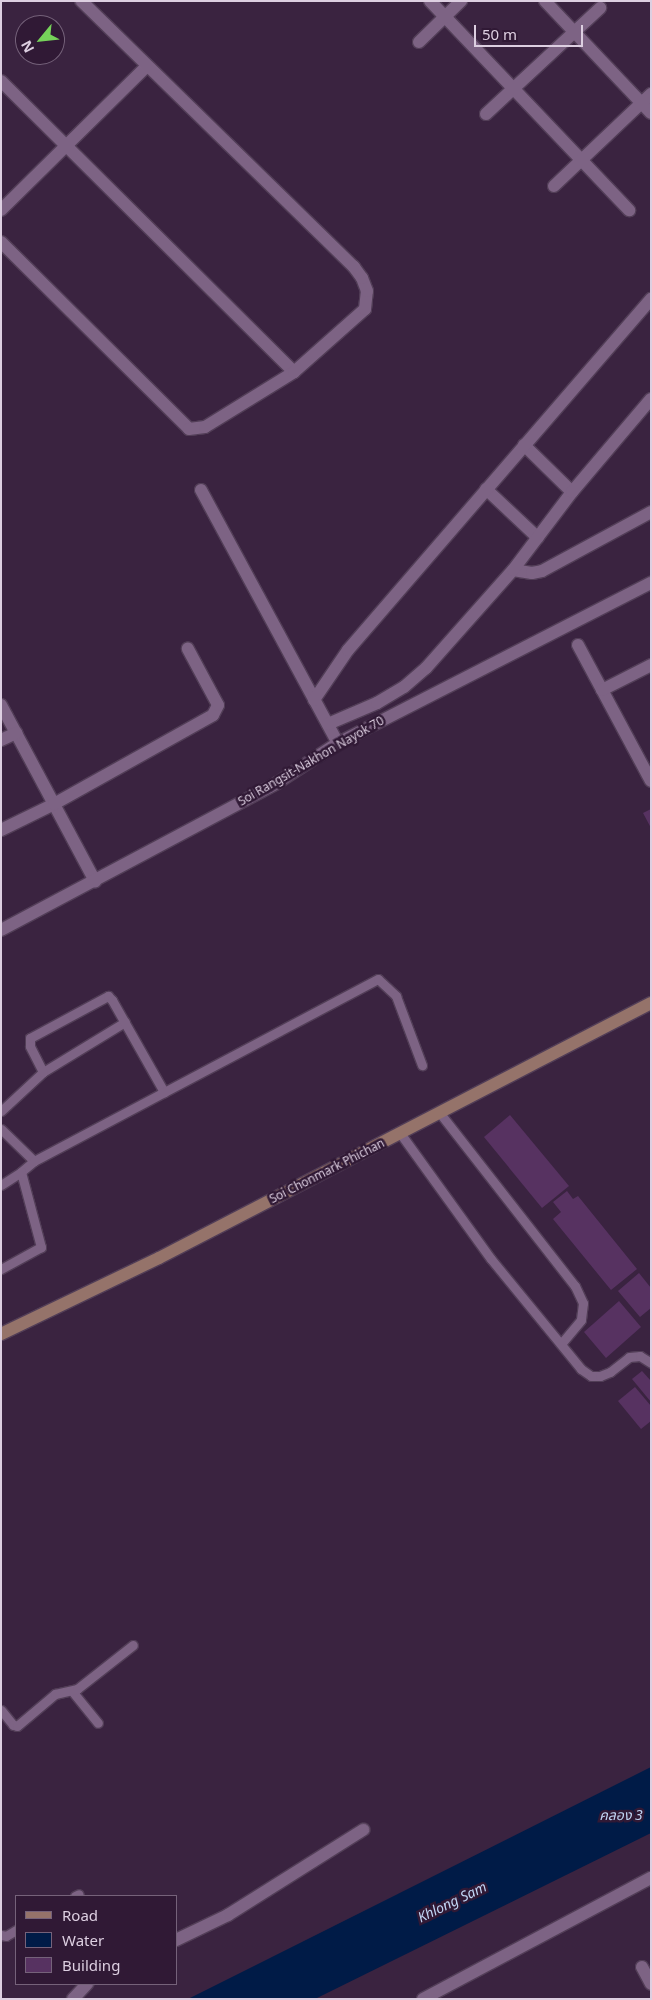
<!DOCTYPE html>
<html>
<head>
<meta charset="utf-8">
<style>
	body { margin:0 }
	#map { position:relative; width:652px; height:2000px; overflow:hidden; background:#3a2340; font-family:"Noto Sans","Noto Sans Thai",sans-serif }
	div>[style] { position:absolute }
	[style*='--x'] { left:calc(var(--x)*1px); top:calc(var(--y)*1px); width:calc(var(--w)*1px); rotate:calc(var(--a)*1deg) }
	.water>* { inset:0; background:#001b47 }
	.building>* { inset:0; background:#573261 }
	.roads { filter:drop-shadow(1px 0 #523e57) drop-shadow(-1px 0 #523e57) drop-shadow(0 1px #523e57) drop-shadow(0 -1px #523e57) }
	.lane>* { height:9px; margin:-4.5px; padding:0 4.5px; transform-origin:4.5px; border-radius:4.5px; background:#7d6384 }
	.street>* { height:12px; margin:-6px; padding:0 6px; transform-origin:6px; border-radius:6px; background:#7d6384 }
	.secondary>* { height:12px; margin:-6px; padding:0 6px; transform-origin:6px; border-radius:6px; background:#95736a }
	span { translate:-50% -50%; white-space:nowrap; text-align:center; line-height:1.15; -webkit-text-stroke:5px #301935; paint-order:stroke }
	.street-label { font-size:12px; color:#ddcfe1 }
	.water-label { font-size:14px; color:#c1d5f4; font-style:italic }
	.frame { position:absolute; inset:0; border:2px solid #ddcfe1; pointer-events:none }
	.legend { position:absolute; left:15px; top:1895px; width:162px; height:90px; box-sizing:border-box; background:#301935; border:1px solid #75627a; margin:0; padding:6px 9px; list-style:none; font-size:15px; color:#ddcfe1 }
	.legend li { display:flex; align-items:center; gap:10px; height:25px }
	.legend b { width:25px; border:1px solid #75627a }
	.north { position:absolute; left:15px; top:15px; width:50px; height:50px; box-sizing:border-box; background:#301935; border:1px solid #75627a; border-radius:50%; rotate:242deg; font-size:14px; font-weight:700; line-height:20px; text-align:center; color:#ddcfe1 }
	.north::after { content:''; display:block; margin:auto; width:18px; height:22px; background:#76d25a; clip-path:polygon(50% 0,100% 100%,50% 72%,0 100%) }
	.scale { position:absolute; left:474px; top:25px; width:109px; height:22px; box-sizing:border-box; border:2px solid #ddcfe1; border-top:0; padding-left:6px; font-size:15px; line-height:18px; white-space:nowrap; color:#ddcfe1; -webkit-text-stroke:4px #301935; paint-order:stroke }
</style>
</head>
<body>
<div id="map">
	<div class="water">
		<div style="clip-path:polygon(651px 1767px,651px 1833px,315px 1999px,188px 1999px)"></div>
	</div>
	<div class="building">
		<div style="clip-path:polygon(651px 809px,651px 828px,643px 813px)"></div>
		<div style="clip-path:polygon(510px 1115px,569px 1186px,542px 1208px,484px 1137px)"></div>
		<div style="clip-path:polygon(567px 1191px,573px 1199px,578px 1196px,637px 1269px,611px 1290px,553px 1219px,561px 1212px,553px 1202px)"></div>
		<div style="clip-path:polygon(639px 1273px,651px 1288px,651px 1308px,640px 1317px,618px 1291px)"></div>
		<div style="clip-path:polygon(619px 1301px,641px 1327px,606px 1358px,584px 1332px)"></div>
		<div style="clip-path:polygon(642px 1371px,651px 1381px,651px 1402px,632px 1379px)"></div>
		<div style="clip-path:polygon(635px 1387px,651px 1406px,651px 1421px,641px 1429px,618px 1401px)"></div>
	</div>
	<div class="roads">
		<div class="lane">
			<div style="--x:43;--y:1072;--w:96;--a:-31.4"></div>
			<div style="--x:1;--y:1111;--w:57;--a:-42.9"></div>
			<div style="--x:43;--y:1072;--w:29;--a:-117"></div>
			<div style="--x:30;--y:1046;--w:8;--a:-90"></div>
			<div style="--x:30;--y:1038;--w:89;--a:-28.3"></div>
			<div style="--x:108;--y:996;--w:6;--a:45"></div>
			<div style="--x:112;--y:1000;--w:106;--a:60.5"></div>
			<div style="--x:439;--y:1112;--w:221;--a:52"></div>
			<div style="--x:575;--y:1286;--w:19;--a:65"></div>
			<div style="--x:583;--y:1303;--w:17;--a:97"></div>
			<div style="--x:581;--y:1320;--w:31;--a:130"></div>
			<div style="--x:1;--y:1129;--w:46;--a:44.1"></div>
			<div style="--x:34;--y:1161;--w:17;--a:140"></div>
			<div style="--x:21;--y:1172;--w:78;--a:75.1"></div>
			<div style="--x:41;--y:1247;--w:46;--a:151.2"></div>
			<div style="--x:400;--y:1133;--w:155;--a:54.2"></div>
			<div style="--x:491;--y:1259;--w:142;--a:50.7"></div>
			<div style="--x:581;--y:1369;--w:12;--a:35"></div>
			<div style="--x:591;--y:1376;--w:9;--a:0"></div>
			<div style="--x:600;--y:1376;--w:11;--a:-22"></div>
			<div style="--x:610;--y:1372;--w:24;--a:-38"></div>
			<div style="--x:629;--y:1357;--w:11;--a:-5"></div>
			<div style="--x:640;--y:1356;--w:13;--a:32"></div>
			<div style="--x:34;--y:1161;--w:389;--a:-27.9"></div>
			<div style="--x:378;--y:979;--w:25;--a:43"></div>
			<div style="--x:396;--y:996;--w:74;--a:69.4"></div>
			<div style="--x:1;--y:1185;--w:24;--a:-33"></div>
			<div style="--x:72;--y:1691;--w:41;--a:50.9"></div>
			<div style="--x:1;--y:1710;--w:19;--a:51"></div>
			<div style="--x:13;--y:1725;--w:4;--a:14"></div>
			<div style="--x:17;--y:1726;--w:50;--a:-40.1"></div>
			<div style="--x:55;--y:1694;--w:23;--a:-13"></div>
			<div style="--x:77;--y:1689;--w:71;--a:-38.2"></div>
			<div style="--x:75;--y:1896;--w:4;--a:-27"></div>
			<div style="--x:1;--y:1935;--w:5;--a:11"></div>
			<div style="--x:6;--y:1936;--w:12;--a:-31"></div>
		</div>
		<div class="street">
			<div style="--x:430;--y:1;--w:289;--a:46.4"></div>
			<div style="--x:545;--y:1;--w:154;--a:46.6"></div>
			<div style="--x:419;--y:42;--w:59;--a:-44.3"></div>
			<div style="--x:1;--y:81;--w:413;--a:44.8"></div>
			<div style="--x:486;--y:114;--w:156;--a:-42.9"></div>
			<div style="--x:554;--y:186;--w:134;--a:-43.5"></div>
			<div style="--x:1;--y:210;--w:205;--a:-44.6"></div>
			<div style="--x:1;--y:242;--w:265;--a:44.8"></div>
			<div style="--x:189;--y:429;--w:16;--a:-7"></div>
			<div style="--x:205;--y:427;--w:105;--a:-31.7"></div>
			<div style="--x:294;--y:372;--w:95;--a:-41.6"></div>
			<div style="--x:365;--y:309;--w:18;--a:-84"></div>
			<div style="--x:367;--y:291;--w:14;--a:-111"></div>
			<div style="--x:362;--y:278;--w:14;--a:-126"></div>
			<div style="--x:354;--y:267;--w:381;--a:-135.7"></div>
			<div style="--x:524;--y:445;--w:67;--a:44.4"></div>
			<div style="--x:486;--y:489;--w:71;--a:43.3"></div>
			<div style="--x:201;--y:490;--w:288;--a:61.6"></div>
			<div style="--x:513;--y:570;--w:19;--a:9"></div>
			<div style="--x:532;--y:573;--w:10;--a:-11"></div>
			<div style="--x:542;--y:571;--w:124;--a:-28.4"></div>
			<div style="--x:578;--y:645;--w:154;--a:61.8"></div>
			<div style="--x:602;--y:690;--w:55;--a:-27"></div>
			<div style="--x:314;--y:700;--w:60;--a:-55.8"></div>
			<div style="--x:348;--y:650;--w:464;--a:-49.2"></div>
			<div style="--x:1;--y:705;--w:200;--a:61.9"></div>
			<div style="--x:328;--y:724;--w:53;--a:-23.2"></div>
			<div style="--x:377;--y:703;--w:31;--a:-31"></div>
			<div style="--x:404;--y:687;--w:29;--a:-41"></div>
			<div style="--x:426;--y:668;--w:131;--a:-48.4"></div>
			<div style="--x:513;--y:570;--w:98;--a:-52.9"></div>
			<div style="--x:572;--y:492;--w:122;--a:-49.7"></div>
			<div style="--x:1;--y:740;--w:17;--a:-25"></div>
			<div style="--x:1;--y:830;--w:59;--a:-26.1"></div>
			<div style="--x:54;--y:804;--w:182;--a:-29.2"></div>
			<div style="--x:213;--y:715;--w:11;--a:-63"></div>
			<div style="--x:218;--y:705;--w:64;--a:-118.2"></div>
			<div style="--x:1;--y:930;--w:313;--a:-28"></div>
			<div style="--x:277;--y:783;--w:73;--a:-33.3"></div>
			<div style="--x:338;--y:743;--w:352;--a:-27.1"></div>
			<div style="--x:176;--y:1940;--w:58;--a:-25.7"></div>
			<div style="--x:228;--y:1915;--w:160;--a:-32.2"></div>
			<div style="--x:642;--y:1967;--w:19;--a:62"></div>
			<div style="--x:73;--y:1999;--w:21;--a:-47"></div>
			<div style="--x:423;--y:1999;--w:258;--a:-28"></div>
		</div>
		<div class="secondary">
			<div style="--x:1;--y:1334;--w:175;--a:-25.7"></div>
			<div style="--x:159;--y:1258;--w:554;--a:-27.4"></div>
		</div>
	</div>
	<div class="street-label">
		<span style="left:311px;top:761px;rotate:-30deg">Soi Rangsit-Nakhon Nayok 70</span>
		<span style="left:327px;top:1171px;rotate:-27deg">Soi Chonmark Phichan</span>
	</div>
	<div class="water-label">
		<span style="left:621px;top:1815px">คลอง 3</span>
		<span style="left:452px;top:1902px;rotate:-26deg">Khlong Sam</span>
	</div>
	<div class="frame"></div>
	<ul class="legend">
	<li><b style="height:6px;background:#95736a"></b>Road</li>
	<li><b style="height:14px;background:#001b47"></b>Water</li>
	<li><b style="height:14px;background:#573261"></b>Building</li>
	</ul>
	<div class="north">N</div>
	<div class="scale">50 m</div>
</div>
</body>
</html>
